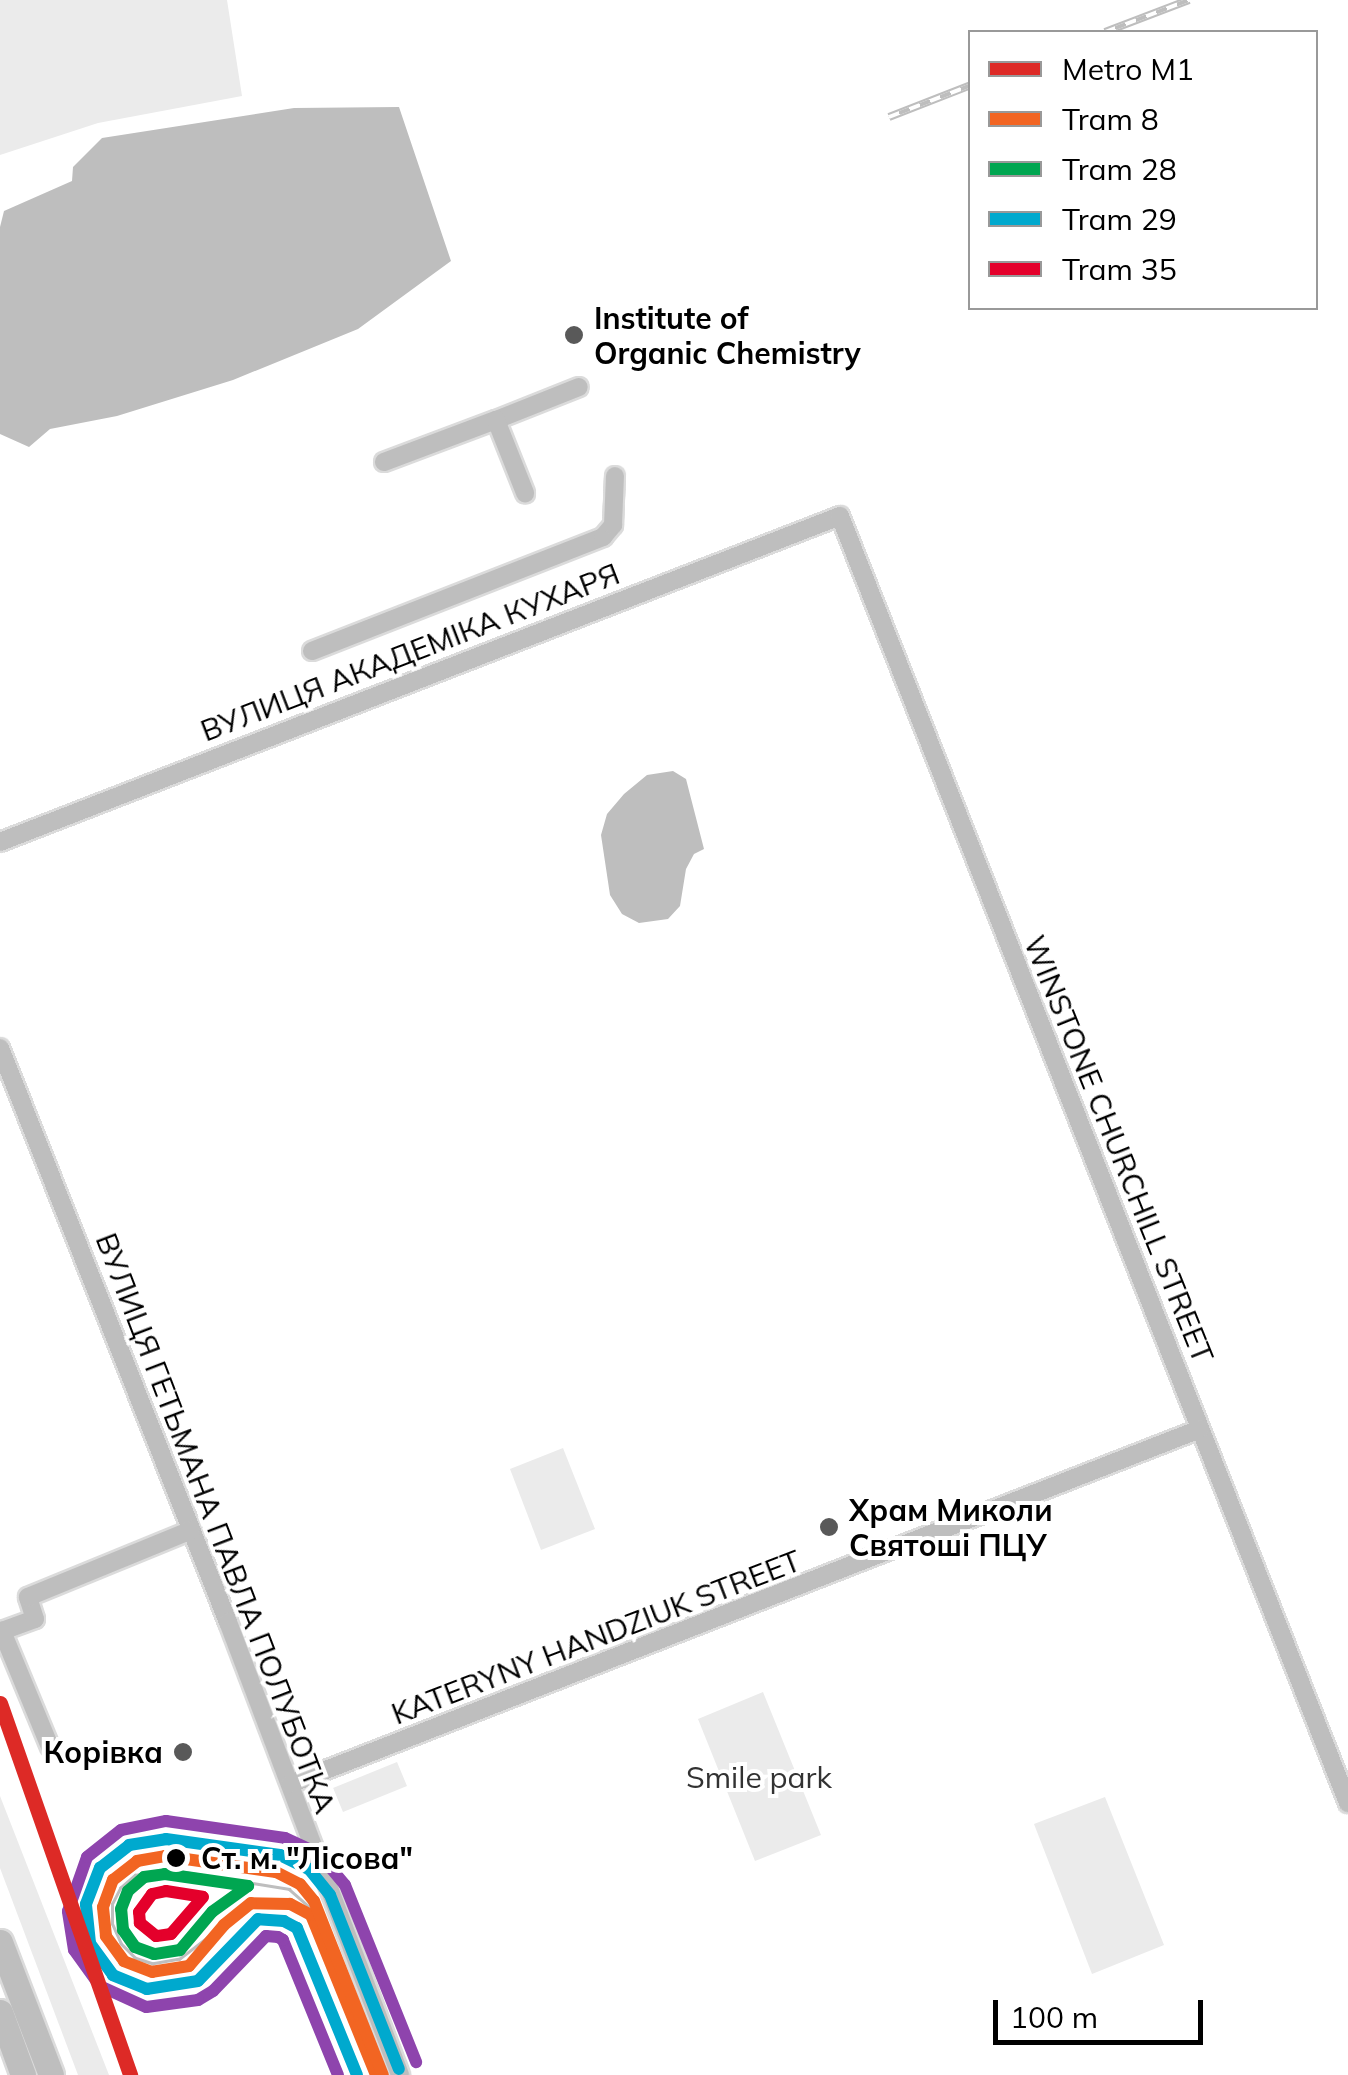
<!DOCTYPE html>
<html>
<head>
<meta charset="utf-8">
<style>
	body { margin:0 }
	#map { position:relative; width:1348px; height:2075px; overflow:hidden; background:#fff; font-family:Mulish,sans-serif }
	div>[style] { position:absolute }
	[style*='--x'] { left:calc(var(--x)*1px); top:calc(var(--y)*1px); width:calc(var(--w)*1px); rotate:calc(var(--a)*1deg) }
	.green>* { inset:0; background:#ebebeb }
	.water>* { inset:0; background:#bebebe }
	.roads { filter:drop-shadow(2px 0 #dbdbdb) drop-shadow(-2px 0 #dbdbdb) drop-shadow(0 2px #dbdbdb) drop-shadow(0 -2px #dbdbdb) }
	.minor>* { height:18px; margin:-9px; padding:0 9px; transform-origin:9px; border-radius:9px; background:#bebebe }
	.highway>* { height:25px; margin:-12.5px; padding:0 12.5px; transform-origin:12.5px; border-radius:12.5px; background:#bebebe }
	.tram>* { height:2.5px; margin:-1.25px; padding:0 1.25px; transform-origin:1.25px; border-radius:1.25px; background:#bebebe }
	.rail>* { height:8px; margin-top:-4px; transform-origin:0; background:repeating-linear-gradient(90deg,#fff 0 11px,#bebebe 0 22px); box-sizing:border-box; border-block:2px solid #bebebe }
	.tram-1>* { height:12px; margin:-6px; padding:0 6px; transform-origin:6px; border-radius:6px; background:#f26522 }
	.tram-2>* { height:12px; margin:-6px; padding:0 6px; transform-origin:6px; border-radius:6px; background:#00a651 }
	.tram-3>* { height:12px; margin:-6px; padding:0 6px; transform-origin:6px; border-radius:6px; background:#00a9ce }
	.tram-4>* { height:12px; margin:-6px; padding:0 6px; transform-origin:6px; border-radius:6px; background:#e4002b }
	.tram-5>* { height:12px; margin:-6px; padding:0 6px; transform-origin:6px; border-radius:6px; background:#8e44ad }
	.metro-1>* { height:15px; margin:-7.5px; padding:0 7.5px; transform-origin:7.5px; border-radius:7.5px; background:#dd2a26 }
	.dots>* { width:28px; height:28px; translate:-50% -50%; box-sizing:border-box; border:5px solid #fff; border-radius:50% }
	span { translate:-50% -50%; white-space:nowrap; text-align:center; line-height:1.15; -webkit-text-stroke:8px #fff; paint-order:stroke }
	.poi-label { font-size:30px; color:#000; font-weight:700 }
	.left { translate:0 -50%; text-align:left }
	.right { translate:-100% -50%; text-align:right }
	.street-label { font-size:30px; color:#000 }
	.park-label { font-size:30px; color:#323232 }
	.stop-label { font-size:30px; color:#000; font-weight:700 }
	.legend { position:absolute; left:968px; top:30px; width:350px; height:280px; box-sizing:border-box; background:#fff; border:2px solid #999; margin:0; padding:12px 18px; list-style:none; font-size:30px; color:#000 }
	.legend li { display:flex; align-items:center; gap:20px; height:50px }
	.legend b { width:50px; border:2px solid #999 }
	.scale { position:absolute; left:993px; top:2000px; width:210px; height:45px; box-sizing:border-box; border:5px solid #000; border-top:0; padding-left:12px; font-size:30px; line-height:35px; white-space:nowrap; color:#000; -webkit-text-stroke:8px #fff; paint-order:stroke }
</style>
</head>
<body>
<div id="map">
	<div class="green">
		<div style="clip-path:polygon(0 0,227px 0,242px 96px,98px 123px,0 155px)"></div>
		<div style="clip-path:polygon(563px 1448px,595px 1529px,541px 1550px,510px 1469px)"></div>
		<div style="clip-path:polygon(763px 1692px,821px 1835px,755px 1861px,698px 1719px)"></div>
		<div style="clip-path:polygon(397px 1762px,407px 1786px,343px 1812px,333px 1788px)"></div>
		<div style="clip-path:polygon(0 1796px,109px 2075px,78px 2075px,0 1868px)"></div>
		<div style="clip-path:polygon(1105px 1797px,1164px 1945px,1092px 1974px,1034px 1824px)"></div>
	</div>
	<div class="water">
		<div style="clip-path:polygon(399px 107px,451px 261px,358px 329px,233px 380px,117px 416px,50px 429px,29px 447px,0 434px,0 227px,4px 211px,72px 181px,73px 167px,102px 138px,294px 108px)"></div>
		<div style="clip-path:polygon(673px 771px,686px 779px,704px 849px,694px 854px,686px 869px,680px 906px,668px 919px,639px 923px,622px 914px,610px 895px,601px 835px,607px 814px,624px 794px,647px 775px)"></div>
	</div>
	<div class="roads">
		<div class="minor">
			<div style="--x:496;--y:420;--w:89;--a:-21.7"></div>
			<div style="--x:384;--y:462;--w:120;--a:-20.6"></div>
			<div style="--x:496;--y:420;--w:79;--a:68.3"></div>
			<div style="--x:312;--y:651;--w:313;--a:-21.4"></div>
			<div style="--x:603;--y:537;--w:16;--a:-50"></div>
			<div style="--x:613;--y:525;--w:49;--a:-87.7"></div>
			<div style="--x:0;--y:842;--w:901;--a:-21.21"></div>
			<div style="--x:840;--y:516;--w:1384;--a:68.46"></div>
			<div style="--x:0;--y:1048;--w:618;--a:68.34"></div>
			<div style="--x:228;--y:1622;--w:485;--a:69.2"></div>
			<div style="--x:50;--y:1747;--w:126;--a:-112.5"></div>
			<div style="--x:2;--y:1631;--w:35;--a:-20"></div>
			<div style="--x:35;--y:1619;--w:23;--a:-108"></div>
			<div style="--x:28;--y:1597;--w:176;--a:-22.3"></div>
			<div style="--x:290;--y:1784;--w:977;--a:-21.31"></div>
		</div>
		<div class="highway">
			<div style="--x:0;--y:1942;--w:142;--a:69"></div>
			<div style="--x:0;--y:2012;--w:67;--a:69.9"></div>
		</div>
	</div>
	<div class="tram">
		<div style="--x:224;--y:1925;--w:56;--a:142.3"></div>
		<div style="--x:180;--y:1959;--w:27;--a:170"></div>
		<div style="--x:153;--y:1964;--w:19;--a:-162"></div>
		<div style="--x:135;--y:1958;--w:20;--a:-135"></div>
		<div style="--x:121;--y:1944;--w:22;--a:-114"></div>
		<div style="--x:112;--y:1924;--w:20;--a:-90"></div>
		<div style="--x:112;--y:1904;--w:18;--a:-63"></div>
		<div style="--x:120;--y:1888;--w:20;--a:-41"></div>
		<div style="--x:135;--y:1875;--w:32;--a:-11"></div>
		<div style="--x:166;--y:1869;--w:125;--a:9.2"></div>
		<div style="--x:289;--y:1889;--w:43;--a:41.2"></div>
	</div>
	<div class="rail">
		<div style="--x:1105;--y:32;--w:90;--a:-20.9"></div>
		<div style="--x:889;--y:117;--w:88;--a:-21.3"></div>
	</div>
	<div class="tram-1">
		<div style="--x:376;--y:2075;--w:173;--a:-112.1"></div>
		<div style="--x:311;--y:1915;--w:24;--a:-152"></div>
		<div style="--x:290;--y:1904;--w:39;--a:-179"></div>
		<div style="--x:251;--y:1903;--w:35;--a:141"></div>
		<div style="--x:224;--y:1925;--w:54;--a:130.5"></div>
		<div style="--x:189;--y:1966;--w:37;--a:171"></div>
		<div style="--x:152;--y:1972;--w:30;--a:-159"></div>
		<div style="--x:124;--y:1961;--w:31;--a:-126"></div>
		<div style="--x:106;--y:1936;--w:29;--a:-96"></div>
		<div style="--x:103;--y:1907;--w:29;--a:-70"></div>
		<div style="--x:113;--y:1880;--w:31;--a:-38"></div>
		<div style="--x:137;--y:1861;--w:28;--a:-10"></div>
		<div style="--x:165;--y:1856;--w:112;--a:8.2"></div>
		<div style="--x:276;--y:1872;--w:27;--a:27"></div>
		<div style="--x:300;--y:1884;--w:22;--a:51"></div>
		<div style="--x:314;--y:1901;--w:187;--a:68.4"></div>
	</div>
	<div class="tram-2">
		<div style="--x:165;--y:1874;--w:84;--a:8.2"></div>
		<div style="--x:248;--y:1886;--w:44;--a:144.2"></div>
		<div style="--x:212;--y:1912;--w:50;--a:130.1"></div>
		<div style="--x:180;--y:1950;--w:26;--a:171"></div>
		<div style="--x:154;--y:1954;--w:20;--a:-160"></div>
		<div style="--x:135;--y:1947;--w:21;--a:-125"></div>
		<div style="--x:123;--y:1930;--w:21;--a:-95"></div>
		<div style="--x:121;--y:1909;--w:19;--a:-69"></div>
		<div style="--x:128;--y:1891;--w:21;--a:-41"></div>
		<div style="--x:144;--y:1877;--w:21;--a:-8"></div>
	</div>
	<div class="tram-3">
		<div style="--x:357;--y:2075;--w:159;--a:-112.2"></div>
		<div style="--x:297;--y:1928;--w:15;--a:-152"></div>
		<div style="--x:284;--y:1921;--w:26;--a:-176"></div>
		<div style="--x:258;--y:1919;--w:86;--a:134.1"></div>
		<div style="--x:198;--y:1981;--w:52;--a:171.1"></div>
		<div style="--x:147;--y:1989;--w:37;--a:-158"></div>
		<div style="--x:113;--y:1975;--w:39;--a:-126"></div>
		<div style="--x:90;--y:1943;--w:39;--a:-96"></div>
		<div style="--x:86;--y:1904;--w:39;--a:-69"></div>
		<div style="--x:100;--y:1868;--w:37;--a:-38"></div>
		<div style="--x:129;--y:1845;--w:37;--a:-9"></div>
		<div style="--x:166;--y:1839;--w:115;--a:8"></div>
		<div style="--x:280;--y:1855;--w:32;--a:26"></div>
		<div style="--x:309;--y:1869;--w:33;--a:51"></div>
		<div style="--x:330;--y:1895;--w:187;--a:68.4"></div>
	</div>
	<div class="tram-4">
		<div style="--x:166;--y:1891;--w:37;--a:9"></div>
		<div style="--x:203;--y:1897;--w:49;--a:130.9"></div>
		<div style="--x:171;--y:1934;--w:15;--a:172"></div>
		<div style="--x:156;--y:1936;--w:21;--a:-141"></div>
		<div style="--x:140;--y:1923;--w:11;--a:-95"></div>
		<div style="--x:139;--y:1912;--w:22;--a:-54"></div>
		<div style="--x:152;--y:1894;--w:14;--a:-12"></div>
	</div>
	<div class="tram-5">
		<div style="--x:338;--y:2075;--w:146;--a:-112.2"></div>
		<div style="--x:283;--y:1940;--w:6;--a:-149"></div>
		<div style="--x:278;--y:1937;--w:12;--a:-175"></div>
		<div style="--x:266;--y:1936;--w:76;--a:133.9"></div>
		<div style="--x:213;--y:1991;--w:17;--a:149"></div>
		<div style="--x:198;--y:2000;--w:52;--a:172.3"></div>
		<div style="--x:146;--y:2007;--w:51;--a:-155.5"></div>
		<div style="--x:100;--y:1986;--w:44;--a:-125.8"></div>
		<div style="--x:74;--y:1950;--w:39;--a:-99"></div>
		<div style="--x:68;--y:1911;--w:57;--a:-70.6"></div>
		<div style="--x:87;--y:1857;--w:43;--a:-38.5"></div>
		<div style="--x:121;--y:1830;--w:46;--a:-11.3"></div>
		<div style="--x:166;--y:1821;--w:120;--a:8.1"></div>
		<div style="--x:285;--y:1838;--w:38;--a:25"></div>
		<div style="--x:319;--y:1854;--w:40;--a:50"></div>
		<div style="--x:345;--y:1885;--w:191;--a:68.1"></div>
	</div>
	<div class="metro-1">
		<div style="--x:0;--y:1703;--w:394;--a:70.7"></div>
	</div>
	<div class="dots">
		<div style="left:574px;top:335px;background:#595959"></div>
		<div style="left:829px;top:1527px;background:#595959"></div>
		<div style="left:183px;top:1752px;background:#595959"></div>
		<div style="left:176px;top:1858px;background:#000"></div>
	</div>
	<div class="poi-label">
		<span class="left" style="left:594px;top:335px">Institute of<br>Organic Chemistry</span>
		<span class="left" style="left:849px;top:1527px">Храм Миколи<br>Святоші ПЦУ</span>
		<span class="right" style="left:163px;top:1752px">Корівка</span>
	</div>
	<div class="street-label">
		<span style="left:410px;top:652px;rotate:-21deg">ВУЛИЦЯ АКАДЕМІКА КУХАРЯ</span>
		<span style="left:1119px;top:1149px;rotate:68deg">WINSTONE CHURCHILL STREET</span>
		<span style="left:216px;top:1523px;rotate:69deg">ВУЛИЦЯ ГЕТЬМАНА ПАВЛА ПОЛУБОТКА</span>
		<span style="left:596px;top:1637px;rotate:-21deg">KATERYNY HANDZIUK STREET</span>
	</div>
	<div class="park-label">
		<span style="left:759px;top:1777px">Smile park</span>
	</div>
	<div class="stop-label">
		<span class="left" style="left:201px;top:1858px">Ст. м. "Лісова"</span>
	</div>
	<ul class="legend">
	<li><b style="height:12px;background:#dd2a26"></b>Metro M1</li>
	<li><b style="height:12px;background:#f26522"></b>Tram 8</li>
	<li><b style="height:12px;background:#00a651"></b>Tram 28</li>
	<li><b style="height:12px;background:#00a9ce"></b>Tram 29</li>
	<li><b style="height:12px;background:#e4002b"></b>Tram 35</li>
	</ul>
	<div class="scale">100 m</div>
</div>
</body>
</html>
